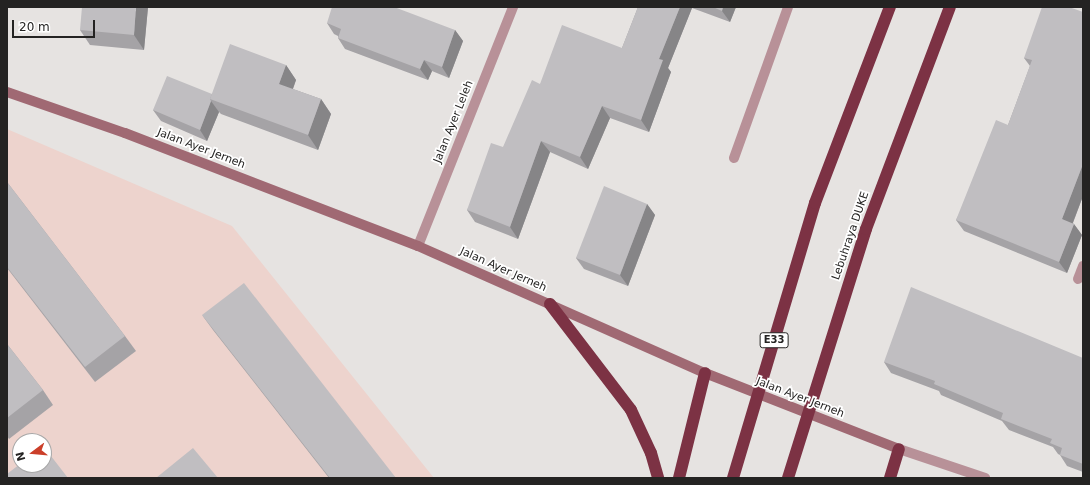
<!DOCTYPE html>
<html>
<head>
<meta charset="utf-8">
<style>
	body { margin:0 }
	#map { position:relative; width:1090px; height:485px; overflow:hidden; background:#e6e3e1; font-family:"DejaVu Sans",sans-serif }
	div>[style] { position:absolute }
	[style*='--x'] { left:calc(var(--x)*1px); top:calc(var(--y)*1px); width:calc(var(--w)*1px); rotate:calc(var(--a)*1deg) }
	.education>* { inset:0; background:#edd3cd }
	.street>* { height:10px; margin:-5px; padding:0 5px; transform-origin:5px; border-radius:5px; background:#b89198 }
	.secondary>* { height:10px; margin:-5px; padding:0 5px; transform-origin:5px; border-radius:5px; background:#a06973 }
	.highway>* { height:12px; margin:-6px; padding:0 6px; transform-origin:6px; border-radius:6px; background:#7c3244 }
	.wall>* { inset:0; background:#a5a3a6 }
	.shaded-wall>* { inset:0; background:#868587 }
	.building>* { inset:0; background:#c0bec1 }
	span { translate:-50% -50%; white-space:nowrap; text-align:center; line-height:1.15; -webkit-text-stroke:3.5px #fff; paint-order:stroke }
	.shield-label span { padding:1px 3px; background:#fff; border:1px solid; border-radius:3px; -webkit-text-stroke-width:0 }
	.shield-label { font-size:10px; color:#242322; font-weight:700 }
	.street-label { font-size:11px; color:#242322 }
	.frame { position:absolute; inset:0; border:8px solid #242322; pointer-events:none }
	.north { position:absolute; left:12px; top:433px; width:40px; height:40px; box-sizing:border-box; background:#fff; border:1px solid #a7a7a7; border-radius:50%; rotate:254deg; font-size:11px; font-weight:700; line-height:16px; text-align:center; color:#242322 }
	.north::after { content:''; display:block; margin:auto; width:14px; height:18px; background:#cb3f2a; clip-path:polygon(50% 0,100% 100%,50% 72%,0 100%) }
	.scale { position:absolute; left:12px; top:20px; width:83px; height:18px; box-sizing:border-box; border:2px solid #242322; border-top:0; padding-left:5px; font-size:12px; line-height:14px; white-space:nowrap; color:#242322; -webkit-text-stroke:3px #fff; paint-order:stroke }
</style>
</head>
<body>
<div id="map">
	<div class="education">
		<div style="clip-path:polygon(evenodd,7px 129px,232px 226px,434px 478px,7px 478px,7px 129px,20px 441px,44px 441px,44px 465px,20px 465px,20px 441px)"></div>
	</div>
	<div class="street">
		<div style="--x:734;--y:158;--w:160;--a:-70.3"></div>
		<div style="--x:418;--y:246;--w:257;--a:-68.3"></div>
		<div style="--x:1078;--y:279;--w:14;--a:-69"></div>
		<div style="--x:899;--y:449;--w:91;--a:18.6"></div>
	</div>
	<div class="secondary">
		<div style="--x:7;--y:92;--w:125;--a:19.2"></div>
		<div style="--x:125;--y:133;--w:314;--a:21.1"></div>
		<div style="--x:418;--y:246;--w:314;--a:23.9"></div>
		<div style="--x:705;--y:373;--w:208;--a:21.4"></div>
	</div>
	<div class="highway">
		<div style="--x:550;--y:304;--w:133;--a:52.6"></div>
		<div style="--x:631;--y:410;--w:47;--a:65.1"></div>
		<div style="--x:651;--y:453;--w:26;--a:74"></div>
		<div style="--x:679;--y:478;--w:108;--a:-76.1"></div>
		<div style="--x:733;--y:478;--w:287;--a:-73.4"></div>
		<div style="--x:815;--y:203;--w:210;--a:-69.1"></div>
		<div style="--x:788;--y:478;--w:261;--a:-72.6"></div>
		<div style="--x:866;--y:229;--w:237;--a:-69.3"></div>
		<div style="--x:890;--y:478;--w:30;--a:-73"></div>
	</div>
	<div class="wall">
		<div style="clip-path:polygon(148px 7px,144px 50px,90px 45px,80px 30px)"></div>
		<div style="clip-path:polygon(638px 7px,736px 7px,730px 22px,692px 8px,668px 68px,671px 72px,649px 132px,610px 118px,588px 169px,550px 152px,518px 239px,475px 222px,467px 210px,540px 84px,622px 48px)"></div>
		<div style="clip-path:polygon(1083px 12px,1083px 196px,1073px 223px,1082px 235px,1067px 273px,964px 231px,956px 220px,1008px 125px,1030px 66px,1024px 58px)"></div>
		<div style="clip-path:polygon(327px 23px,455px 30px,463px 41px,449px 78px,432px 71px,428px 80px,345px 49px,338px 38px,338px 36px,334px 34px)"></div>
		<div style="clip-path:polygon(286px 65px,296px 80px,293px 89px,321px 99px,331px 114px,318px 150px,221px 114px,219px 112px,207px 141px,161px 121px,153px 110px,212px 94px)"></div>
		<div style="clip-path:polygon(7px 182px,125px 336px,136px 351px,95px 382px,7px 268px)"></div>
		<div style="clip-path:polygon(647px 204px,655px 215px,628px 286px,584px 269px,576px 258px)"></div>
		<div style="clip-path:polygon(202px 315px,396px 478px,329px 478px,213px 330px)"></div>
		<div style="clip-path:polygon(7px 344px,43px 390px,53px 405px,9px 439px,7px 436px)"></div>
		<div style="clip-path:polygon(1083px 358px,1083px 472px,1067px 466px,1060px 455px,1058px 454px,1053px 447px,1009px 430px,1002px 421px,941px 395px,939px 391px,891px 373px,884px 362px)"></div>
	</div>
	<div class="shaded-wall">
		<div style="clip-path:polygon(136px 7px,148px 7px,144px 50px,134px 35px)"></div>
		<div style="clip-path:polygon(680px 7px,692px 7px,692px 8px,668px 68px,671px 72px,649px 132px,641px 120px,659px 59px)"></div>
		<div style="clip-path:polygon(723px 7px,736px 7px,730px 22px,722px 11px)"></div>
		<div style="clip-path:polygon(455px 30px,463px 41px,449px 78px,442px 67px)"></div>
		<div style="clip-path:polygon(424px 60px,432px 71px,428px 80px,420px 69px)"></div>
		<div style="clip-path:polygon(286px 65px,296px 80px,289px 99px,279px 84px)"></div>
		<div style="clip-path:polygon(321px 99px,331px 114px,318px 150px,308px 135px)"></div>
		<div style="clip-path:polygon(211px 101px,219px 112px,207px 141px,200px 130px)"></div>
		<div style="clip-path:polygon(602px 106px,610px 118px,588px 169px,580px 157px)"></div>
		<div style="clip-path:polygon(541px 141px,550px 152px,518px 239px,510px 227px)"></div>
		<div style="clip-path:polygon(1083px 164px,1083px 196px,1070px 230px,1062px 219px)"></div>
		<div style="clip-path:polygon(647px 204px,655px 215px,628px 286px,620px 275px)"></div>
		<div style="clip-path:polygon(1074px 224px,1082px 235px,1067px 273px,1059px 262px)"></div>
	</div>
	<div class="building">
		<div style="clip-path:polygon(82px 7px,136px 7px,134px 35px,80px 30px)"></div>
		<div style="clip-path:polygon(332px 7px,394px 7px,455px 30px,442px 67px,424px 60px,420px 69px,338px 38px,341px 29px,327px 23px)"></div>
		<div style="clip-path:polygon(638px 7px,680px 7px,659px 59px,663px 60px,641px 120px,602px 106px,580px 157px,541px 141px,510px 227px,467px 210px,491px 143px,503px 147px,532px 80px,540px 84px,562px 25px,622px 48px)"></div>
		<div style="clip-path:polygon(713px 7px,723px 7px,722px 11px)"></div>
		<div style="clip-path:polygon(1042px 7px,1069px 7px,1083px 12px,1083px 164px,1062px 219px,1074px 224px,1059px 262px,956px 220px,996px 120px,1008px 125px,1032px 60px,1024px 58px)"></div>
		<div style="clip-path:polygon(230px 44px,286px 65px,279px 84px,321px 99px,308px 135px,210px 99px)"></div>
		<div style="clip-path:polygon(167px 76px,212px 94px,210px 99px,211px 101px,200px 130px,153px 110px)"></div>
		<div style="clip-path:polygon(7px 182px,125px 336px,85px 367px,7px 267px)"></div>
		<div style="clip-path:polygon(604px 186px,647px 204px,620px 275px,576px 258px)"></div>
		<div style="clip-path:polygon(244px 283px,396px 478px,330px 478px,202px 315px)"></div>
		<div style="clip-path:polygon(911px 287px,1083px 358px,1083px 464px,1060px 455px,1062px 448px,1050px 443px,1052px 439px,1001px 419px,1003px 413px,934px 384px,935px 381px,884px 362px)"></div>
		<div style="clip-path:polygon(7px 344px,43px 390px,7px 418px)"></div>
		<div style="clip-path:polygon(44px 447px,68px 478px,7px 478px,7px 474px,20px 464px,20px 465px,44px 465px)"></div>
		<div style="clip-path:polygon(193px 448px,218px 478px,156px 478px)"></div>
	</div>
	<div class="shield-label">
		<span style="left:774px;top:340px">E33</span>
	</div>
	<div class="street-label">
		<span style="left:454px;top:122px;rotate:-68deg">Jalan Ayer Leleh</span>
		<span style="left:201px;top:149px;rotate:21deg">Jalan Ayer Jerneh</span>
		<span style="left:851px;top:236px;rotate:-71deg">Lebuhraya DUKE</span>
		<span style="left:503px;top:270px;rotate:24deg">Jalan Ayer Jerneh</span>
		<span style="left:800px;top:398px;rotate:21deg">Jalan Ayer Jerneh</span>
	</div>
	<div class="frame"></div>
	<div class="north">N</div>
	<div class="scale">20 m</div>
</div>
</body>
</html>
